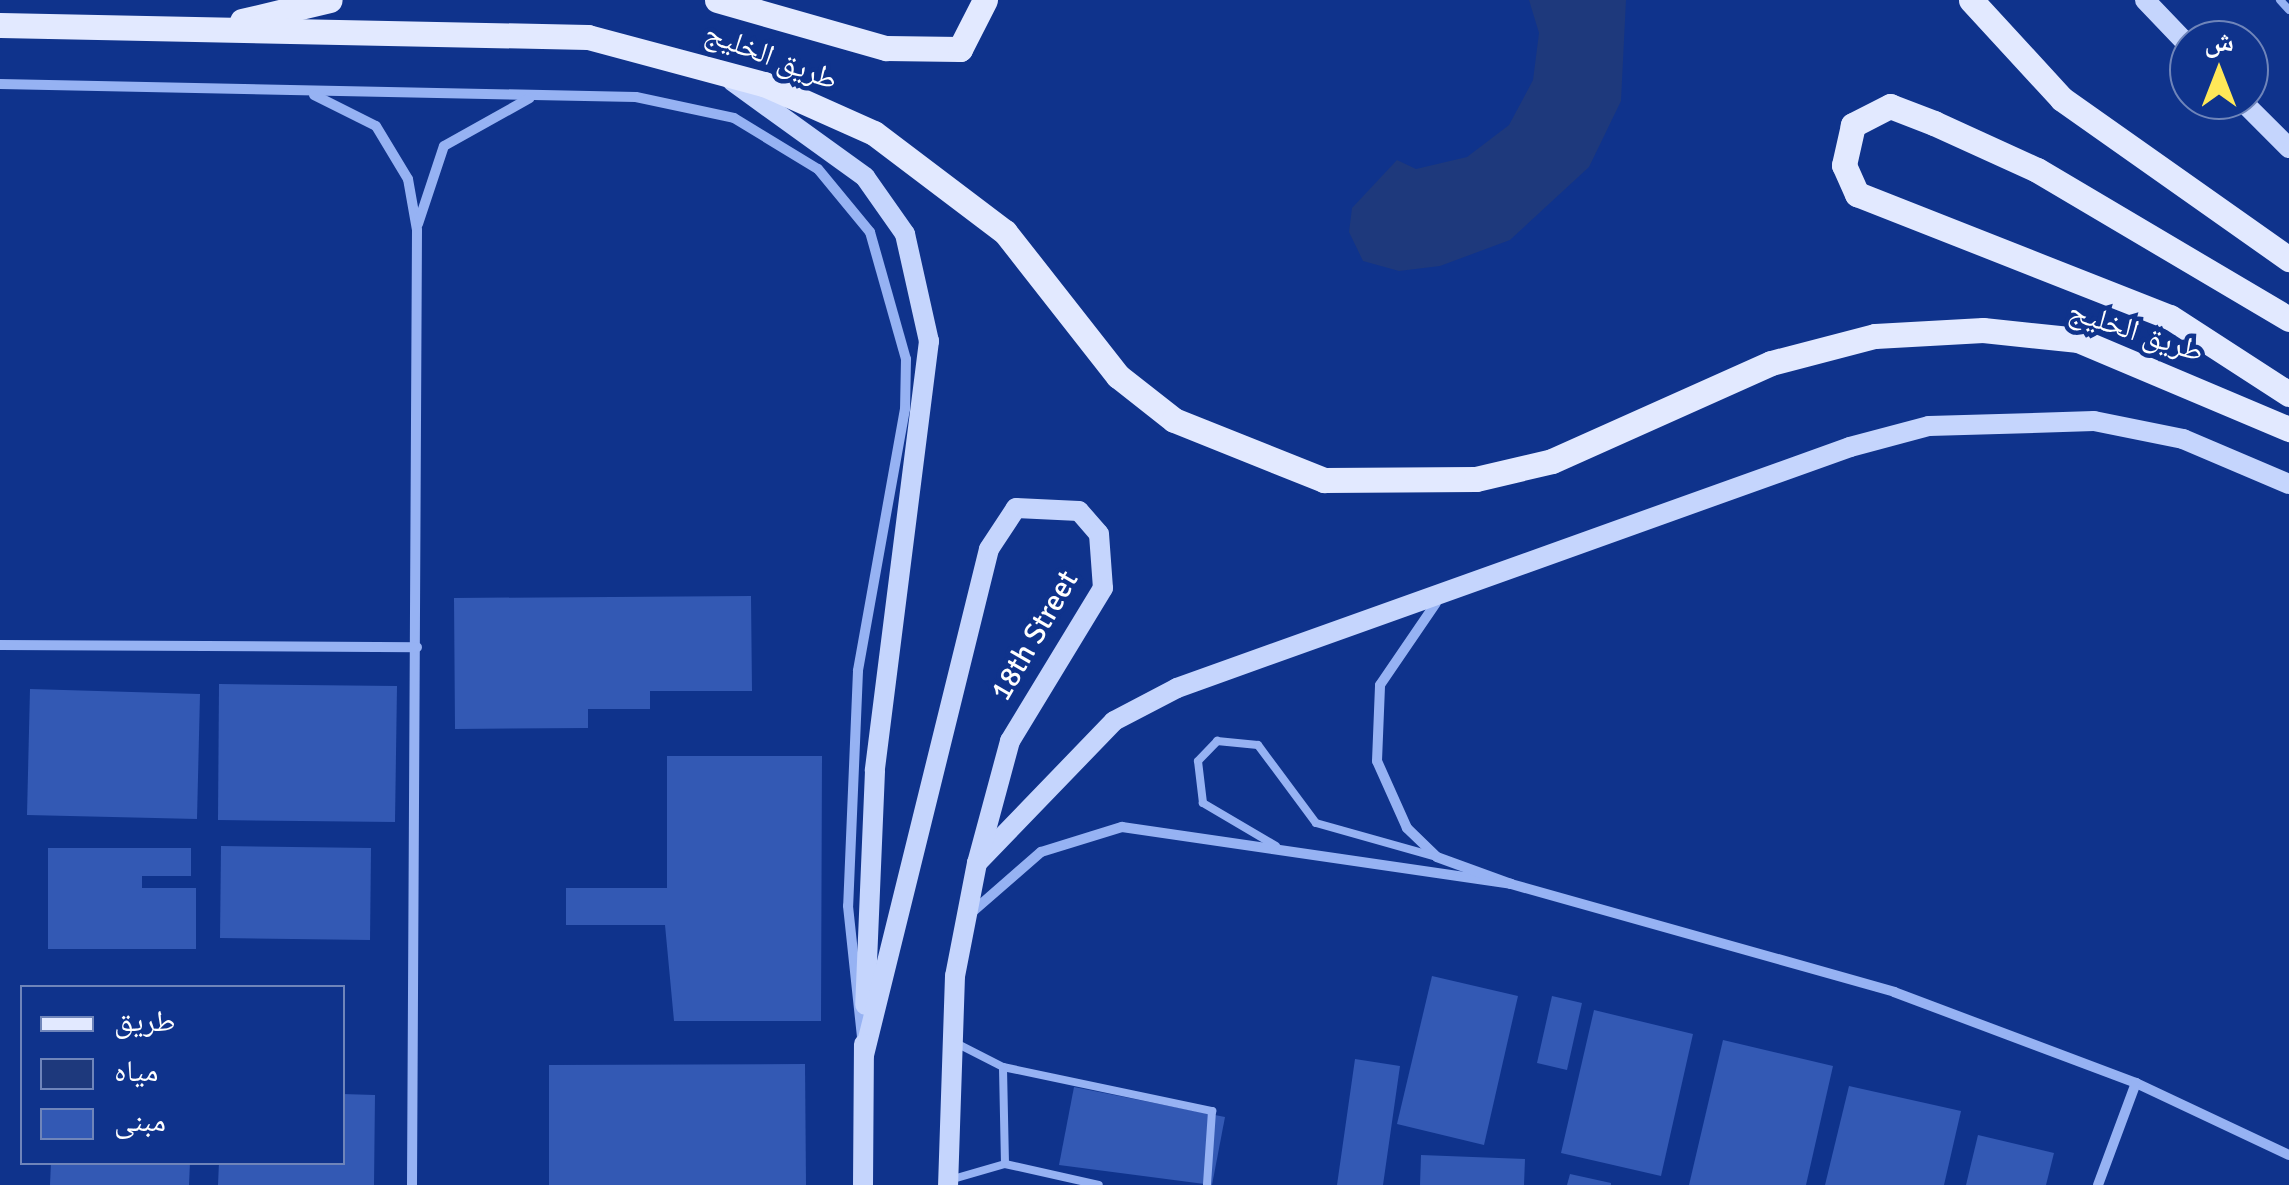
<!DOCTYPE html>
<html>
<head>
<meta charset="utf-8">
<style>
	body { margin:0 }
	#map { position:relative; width:2289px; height:1185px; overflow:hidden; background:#0f338c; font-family:Signika,"Noto Naskh Arabic",sans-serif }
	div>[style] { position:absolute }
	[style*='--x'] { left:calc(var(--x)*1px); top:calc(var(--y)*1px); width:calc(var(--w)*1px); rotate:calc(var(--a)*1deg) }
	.water>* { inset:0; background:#1e397c }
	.building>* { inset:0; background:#3359b4 }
	.lane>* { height:8px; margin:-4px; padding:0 4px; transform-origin:4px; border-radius:4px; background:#96b2f3 }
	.street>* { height:10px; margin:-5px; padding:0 5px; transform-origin:5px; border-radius:5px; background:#96b2f3 }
	.secondary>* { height:20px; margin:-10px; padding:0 10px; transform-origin:10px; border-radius:10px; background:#c5d5fd }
	.primary>* { height:25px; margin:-12.5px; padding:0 12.5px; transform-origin:12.5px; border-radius:12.5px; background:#e2e9ff }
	span { translate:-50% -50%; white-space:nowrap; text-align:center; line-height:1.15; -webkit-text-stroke:9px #0f338c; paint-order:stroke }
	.street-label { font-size:30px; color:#fff }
	.legend { position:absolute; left:20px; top:985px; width:325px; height:180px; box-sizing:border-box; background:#0f338c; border:2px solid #6f85ba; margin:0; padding:12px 18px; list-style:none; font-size:30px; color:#fff }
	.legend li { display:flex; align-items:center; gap:20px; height:50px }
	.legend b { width:50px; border:2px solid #6f85ba }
	.north { position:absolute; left:2169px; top:20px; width:100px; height:100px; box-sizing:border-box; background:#0f338c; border:2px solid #6f85ba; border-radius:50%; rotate:0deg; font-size:28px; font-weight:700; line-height:40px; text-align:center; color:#fff }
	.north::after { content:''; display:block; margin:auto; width:35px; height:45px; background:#ffe858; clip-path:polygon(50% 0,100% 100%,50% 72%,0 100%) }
</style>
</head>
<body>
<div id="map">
	<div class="water">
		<div style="clip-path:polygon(1529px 0,1626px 0,1621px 101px,1589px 167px,1510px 240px,1440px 266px,1399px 271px,1363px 261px,1349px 232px,1352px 208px,1397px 160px,1416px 169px,1467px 157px,1509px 125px,1533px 80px,1539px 33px)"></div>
	</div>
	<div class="building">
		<div style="clip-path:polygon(751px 596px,752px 691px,650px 691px,650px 709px,588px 709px,588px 728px,455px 729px,454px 598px)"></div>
		<div style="clip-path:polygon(219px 684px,397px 686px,395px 822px,218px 820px)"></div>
		<div style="clip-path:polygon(30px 689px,200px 694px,197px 819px,27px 815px)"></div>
		<div style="clip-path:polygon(667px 756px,822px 756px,821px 1021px,674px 1021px,665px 925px,566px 925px,566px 888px,667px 888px)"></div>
		<div style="clip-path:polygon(221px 846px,371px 848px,370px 940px,220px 938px)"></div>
		<div style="clip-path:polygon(48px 848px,191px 848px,191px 876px,142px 876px,142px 888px,196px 888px,196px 949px,48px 949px)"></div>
		<div style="clip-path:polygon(1432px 976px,1518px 996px,1484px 1145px,1397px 1124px)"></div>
		<div style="clip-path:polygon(1552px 996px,1582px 1003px,1567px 1070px,1537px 1063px)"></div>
		<div style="clip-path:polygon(1594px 1010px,1693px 1034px,1661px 1176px,1561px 1153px)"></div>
		<div style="clip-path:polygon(1723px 1040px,1833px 1066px,1806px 1185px,1689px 1185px)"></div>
		<div style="clip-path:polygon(1355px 1059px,1400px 1066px,1383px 1185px,1337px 1185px)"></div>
		<div style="clip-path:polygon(805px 1064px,806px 1185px,549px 1185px,549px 1065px)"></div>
		<div style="clip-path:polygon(1849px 1086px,1961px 1111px,1944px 1185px,1825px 1185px)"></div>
		<div style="clip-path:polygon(1074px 1087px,1225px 1117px,1212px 1185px,1059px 1165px)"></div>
		<div style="clip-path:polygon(342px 1094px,375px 1095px,374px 1185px,218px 1185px,219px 1162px,342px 1162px)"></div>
		<div style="clip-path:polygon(1978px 1135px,2054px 1153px,2046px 1185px,1966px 1185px)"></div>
		<div style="clip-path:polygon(1421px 1155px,1525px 1159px,1524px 1185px,1420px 1185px)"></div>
		<div style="clip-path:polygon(51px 1162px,190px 1162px,189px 1185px,50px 1185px)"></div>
		<div style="clip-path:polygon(1570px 1174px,1611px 1183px,1611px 1185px,1567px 1185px)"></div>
	</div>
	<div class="lane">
		<div style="--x:2280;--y:0;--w:13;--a:48"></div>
		<div style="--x:1276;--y:846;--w:85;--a:-149.5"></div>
		<div style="--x:1203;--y:803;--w:42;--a:-96.8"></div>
		<div style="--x:1198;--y:761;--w:28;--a:-46"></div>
		<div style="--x:1217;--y:741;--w:41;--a:5.6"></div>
		<div style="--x:1258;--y:745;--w:97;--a:53.4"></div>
		<div style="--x:1316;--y:823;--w:126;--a:15.7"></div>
		<div style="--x:1003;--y:1067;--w:214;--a:11.9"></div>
		<div style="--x:1212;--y:1111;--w:74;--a:93.9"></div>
		<div style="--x:1005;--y:1164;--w:96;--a:12.6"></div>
		<div style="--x:953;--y:1179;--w:54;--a:-16.1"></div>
		<div style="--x:1005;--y:1164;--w:97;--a:-91.2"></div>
		<div style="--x:1003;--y:1067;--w:55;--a:-153"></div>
	</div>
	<div class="street">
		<div style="--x:0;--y:84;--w:636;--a:1.17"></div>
		<div style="--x:636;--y:97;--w:100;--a:12.1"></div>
		<div style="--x:734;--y:118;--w:98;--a:31.3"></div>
		<div style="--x:818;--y:169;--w:82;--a:50.5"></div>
		<div style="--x:870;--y:232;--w:132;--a:74.2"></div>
		<div style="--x:906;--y:359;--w:50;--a:91.1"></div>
		<div style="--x:905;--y:409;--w:266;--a:100.2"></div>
		<div style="--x:858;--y:671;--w:235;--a:92.4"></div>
		<div style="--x:848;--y:906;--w:133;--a:83.9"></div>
		<div style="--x:314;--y:95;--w:69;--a:26.6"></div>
		<div style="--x:376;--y:126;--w:62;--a:58.9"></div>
		<div style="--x:408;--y:179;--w:52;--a:80"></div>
		<div style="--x:417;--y:230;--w:955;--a:90.3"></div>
		<div style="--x:418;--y:224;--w:82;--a:-71.6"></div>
		<div style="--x:444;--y:146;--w:98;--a:-29.2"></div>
		<div style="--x:0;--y:645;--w:417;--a:0.3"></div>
		<div style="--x:1511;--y:884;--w:398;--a:15.7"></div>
		<div style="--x:1894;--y:992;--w:259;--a:20.6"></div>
		<div style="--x:2136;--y:1083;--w:169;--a:25.2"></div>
		<div style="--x:971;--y:913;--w:93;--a:-41.1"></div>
		<div style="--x:1041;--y:852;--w:85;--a:-17.2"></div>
		<div style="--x:1122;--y:827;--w:393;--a:8.3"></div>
		<div style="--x:1511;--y:884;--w:79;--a:-160"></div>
		<div style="--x:1437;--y:857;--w:42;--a:-136"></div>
		<div style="--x:1407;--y:828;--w:73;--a:-114.1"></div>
		<div style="--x:1377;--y:761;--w:76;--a:-87.7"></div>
		<div style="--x:1380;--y:685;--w:99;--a:-55.7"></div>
		<div style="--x:2098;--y:1185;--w:109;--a:-69.6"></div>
	</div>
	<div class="secondary">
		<div style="--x:2145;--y:0;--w:64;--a:46.3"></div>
		<div style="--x:732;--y:81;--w:164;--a:35.8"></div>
		<div style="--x:865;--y:177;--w:70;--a:54.9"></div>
		<div style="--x:905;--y:234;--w:110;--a:77.4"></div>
		<div style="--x:929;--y:341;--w:433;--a:97.2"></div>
		<div style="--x:875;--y:771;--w:234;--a:92.4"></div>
		<div style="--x:2241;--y:100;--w:68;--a:45"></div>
		<div style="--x:977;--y:863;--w:197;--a:-46"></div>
		<div style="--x:1114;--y:721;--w:71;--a:-27.6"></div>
		<div style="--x:1177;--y:688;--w:715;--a:-19.7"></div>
		<div style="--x:1850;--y:447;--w:82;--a:-14.9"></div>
		<div style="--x:1929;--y:426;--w:165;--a:-1.7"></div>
		<div style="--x:2094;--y:421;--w:91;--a:11.4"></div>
		<div style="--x:2183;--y:439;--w:115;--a:23"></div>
		<div style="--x:864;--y:1055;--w:521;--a:-76.12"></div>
		<div style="--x:989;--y:549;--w:49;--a:-56.6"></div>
		<div style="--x:1016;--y:508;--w:63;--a:2.7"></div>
		<div style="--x:1079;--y:511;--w:30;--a:49"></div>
		<div style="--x:1099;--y:534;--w:54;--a:85.8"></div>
		<div style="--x:1103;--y:588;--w:179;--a:121.3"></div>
		<div style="--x:1010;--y:741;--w:126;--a:105.1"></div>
		<div style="--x:977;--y:863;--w:115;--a:101"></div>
		<div style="--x:955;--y:976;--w:209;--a:91.9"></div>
		<div style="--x:863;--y:1185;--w:141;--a:-89.6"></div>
	</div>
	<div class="primary">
		<div style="--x:717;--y:0;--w:176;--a:15.9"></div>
		<div style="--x:886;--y:48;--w:74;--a:0.8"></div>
		<div style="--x:960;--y:49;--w:55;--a:-63"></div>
		<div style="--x:1971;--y:0;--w:134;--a:47.4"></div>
		<div style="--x:2062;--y:99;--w:278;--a:35.2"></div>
		<div style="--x:242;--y:21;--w:90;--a:-13.4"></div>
		<div style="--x:0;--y:25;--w:588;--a:1.17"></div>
		<div style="--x:588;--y:37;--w:182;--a:15"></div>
		<div style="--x:764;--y:84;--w:120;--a:24"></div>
		<div style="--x:874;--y:133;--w:164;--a:37.1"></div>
		<div style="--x:1005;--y:232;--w:183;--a:51.9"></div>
		<div style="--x:1118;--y:376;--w:71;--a:38.2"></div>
		<div style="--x:1174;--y:420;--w:162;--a:21.8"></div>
		<div style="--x:1324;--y:480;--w:152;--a:-0.4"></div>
		<div style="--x:1476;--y:479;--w:78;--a:-13.3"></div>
		<div style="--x:1552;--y:461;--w:240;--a:-24.1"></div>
		<div style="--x:1771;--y:363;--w:107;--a:-14.6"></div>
		<div style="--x:1875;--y:336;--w:108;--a:-3.2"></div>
		<div style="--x:1983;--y:330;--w:96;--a:6"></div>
		<div style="--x:2078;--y:340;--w:229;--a:22.9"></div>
		<div style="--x:2289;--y:319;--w:293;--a:-149.4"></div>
		<div style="--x:2037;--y:170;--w:113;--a:-155.5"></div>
		<div style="--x:1934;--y:123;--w:47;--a:-158.9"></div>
		<div style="--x:1890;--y:106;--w:42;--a:152.8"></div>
		<div style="--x:1853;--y:125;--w:41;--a:102.7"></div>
		<div style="--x:1844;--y:165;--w:32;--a:66"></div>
		<div style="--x:1857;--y:194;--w:336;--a:21.5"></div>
		<div style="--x:2170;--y:317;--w:142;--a:32.9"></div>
	</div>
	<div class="street-label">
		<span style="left:771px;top:57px;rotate:21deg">طريق الخليج</span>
		<span style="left:2136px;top:332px;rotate:18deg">طريق الخليج</span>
		<span style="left:1035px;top:636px;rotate:-60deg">18th Street</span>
	</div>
	<ul class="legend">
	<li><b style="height:12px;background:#e2e9ff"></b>طريق</li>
	<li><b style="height:28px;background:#1e397c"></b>مياه</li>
	<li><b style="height:28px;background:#3359b4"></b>مبنى</li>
	</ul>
	<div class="north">ش</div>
</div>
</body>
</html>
